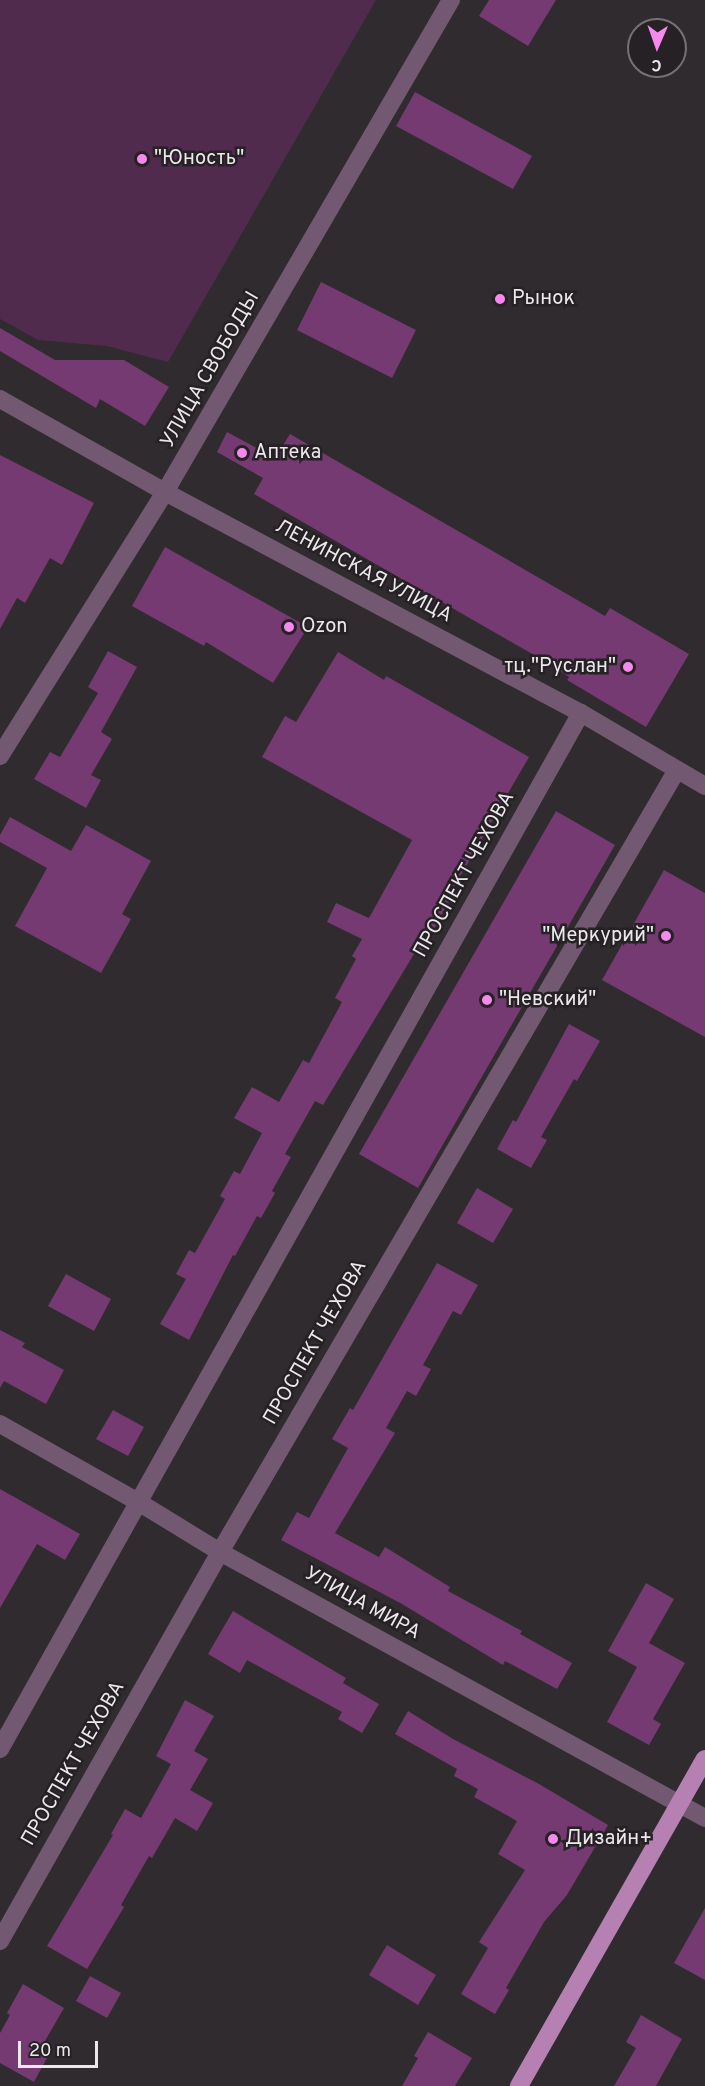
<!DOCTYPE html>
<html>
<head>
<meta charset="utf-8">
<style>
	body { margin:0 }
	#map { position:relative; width:705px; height:2086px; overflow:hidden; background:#2f2b2f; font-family:Overpass,sans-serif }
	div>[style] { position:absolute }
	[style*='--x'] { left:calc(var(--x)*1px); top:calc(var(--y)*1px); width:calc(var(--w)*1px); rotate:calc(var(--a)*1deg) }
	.green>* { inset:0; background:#502b4d }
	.building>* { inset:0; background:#753a71 }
	.minor>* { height:18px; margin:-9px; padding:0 9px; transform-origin:9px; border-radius:9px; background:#725870 }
	.major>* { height:18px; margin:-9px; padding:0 9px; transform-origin:9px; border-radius:9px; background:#b780b2 }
	.dots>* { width:16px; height:16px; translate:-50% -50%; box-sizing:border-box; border:3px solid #262125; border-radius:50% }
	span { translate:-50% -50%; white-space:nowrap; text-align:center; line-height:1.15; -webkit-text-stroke:5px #262125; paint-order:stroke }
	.poi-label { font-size:20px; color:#ebe8eb }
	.left { translate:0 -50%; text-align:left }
	.right { translate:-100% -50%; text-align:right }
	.street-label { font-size:20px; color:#ebe8eb }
	.north { position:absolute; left:627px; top:18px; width:60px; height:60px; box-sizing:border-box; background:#262125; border:2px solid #757174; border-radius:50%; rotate:182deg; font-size:16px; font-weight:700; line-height:24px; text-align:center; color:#ebe8eb }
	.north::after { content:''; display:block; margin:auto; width:21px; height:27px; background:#f689ee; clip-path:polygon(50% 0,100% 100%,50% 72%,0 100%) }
	.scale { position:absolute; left:18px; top:2041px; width:80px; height:27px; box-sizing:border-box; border:3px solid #ebe8eb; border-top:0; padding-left:8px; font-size:18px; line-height:21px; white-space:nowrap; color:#ebe8eb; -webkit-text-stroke:4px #262125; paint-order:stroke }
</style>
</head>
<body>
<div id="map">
	<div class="green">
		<div style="clip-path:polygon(0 0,376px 0,168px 362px,107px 346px,38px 340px,0 319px)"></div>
	</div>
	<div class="building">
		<div style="clip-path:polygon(489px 0,556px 0,528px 46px,479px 16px)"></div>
		<div style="clip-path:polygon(415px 92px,532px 156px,513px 189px,396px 126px)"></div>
		<div style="clip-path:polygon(321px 282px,416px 330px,392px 378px,297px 330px)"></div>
		<div style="clip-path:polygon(0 328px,55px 360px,124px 360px,169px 387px,145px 426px,100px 399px,96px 408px,0 351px)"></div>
		<div style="clip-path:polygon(227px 432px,275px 458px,290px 434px,605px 616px,610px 608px,689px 654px,646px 727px,567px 680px,569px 677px,541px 659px,254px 494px,263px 478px,217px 452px)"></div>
		<div style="clip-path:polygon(0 455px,94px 503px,62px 565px,50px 558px,25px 603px,17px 598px,0 629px)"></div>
		<div style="clip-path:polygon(165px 547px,308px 627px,273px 683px,206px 642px,204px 646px,132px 606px)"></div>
		<div style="clip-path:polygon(108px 651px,137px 667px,101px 732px,112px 739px,91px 775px,101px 780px,86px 808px,34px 779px,50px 752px,60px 757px,98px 693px,88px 687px)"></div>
		<div style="clip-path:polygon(338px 652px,384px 680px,386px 676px,529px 757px,447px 899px,450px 900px,422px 951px,417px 949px,323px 1105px,315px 1101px,285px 1154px,291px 1157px,272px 1191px,275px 1193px,261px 1218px,257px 1216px,235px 1256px,233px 1255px,189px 1340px,160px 1324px,186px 1279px,176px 1274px,189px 1250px,195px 1253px,225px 1199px,220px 1196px,234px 1171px,240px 1174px,262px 1133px,234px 1118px,252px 1087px,279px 1102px,303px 1060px,309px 1063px,342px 1002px,335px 998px,356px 959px,352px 956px,362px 939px,327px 922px,336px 903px,369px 918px,412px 840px,262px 757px,285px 716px,296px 722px)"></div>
		<div style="clip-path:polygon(556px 811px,615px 845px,418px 1188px,359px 1154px)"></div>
		<div style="clip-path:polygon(10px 817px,71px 851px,86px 825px,151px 861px,122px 914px,131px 919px,101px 973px,15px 926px,47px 868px,0 842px,0 835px)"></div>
		<div style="clip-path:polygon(664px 870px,705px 893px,705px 1037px,602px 980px)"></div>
		<div style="clip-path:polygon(569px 1024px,600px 1041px,577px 1081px,574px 1079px,541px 1137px,547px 1140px,531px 1168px,497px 1149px,513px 1120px,516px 1122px)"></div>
		<div style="clip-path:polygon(477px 1188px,513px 1209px,493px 1243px,457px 1223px)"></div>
		<div style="clip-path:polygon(437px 1263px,478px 1285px,461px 1315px,453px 1311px,423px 1365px,431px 1369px,416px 1396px,407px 1391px,386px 1428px,395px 1433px,335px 1533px,379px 1557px,385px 1547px,450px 1587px,448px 1591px,522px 1631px,520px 1634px,572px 1663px,557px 1689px,505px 1661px,503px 1665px,402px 1604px,281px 1540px,297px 1512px,309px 1518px,348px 1448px,332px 1439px,350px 1408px,353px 1410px)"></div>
		<div style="clip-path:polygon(66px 1274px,111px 1299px,94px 1331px,48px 1306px)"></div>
		<div style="clip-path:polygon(0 1330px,25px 1343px,22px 1347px,64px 1370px,46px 1404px,4px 1381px,0 1388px)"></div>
		<div style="clip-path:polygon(113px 1410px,144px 1427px,128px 1456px,96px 1439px)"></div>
		<div style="clip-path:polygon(0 1489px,80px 1534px,65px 1560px,37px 1544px,0 1608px)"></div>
		<div style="clip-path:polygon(646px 1583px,674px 1599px,649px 1643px,685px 1663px,653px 1719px,661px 1724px,649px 1745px,607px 1722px,637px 1667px,608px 1651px)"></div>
		<div style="clip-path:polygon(233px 1611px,346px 1678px,343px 1683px,379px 1704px,362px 1733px,338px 1719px,342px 1712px,247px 1660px,240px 1673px,208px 1654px)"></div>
		<div style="clip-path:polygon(185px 1700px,214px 1716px,194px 1751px,208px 1759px,190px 1790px,213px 1803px,197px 1831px,175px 1818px,152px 1858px,149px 1856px,121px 1905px,124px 1907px,87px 1969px,47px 1946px,113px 1835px,111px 1834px,125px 1809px,141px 1818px,171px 1764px,156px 1756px)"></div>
		<div style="clip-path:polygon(408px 1711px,453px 1739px,539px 1784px,608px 1825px,567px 1895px,544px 1922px,506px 1988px,509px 1990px,495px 2014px,461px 1994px,488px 1948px,479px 1942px,525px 1870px,498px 1854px,517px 1821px,474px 1797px,478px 1789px,454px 1776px,457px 1769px,395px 1734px)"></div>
		<div style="clip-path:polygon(705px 1908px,705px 1980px,674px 1963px)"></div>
		<div style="clip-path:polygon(387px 1945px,436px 1975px,418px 2005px,369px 1975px)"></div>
		<div style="clip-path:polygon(90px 1976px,121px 1993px,107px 2018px,76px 2001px)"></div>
		<div style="clip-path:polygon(23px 1984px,64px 2008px,38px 2053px,47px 2058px,34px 2082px,0 2063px,0 2033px,10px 2015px,7px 2013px)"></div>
		<div style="clip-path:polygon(641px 2015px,682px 2039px,656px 2086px,614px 2086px,636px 2048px,626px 2042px)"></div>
		<div style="clip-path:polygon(428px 2032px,472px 2058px,455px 2086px,402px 2086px,418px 2058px,414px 2056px)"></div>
	</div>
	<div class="minor">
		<div style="--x:0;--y:399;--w:189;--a:29.4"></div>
		<div style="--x:165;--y:492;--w:471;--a:28"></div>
		<div style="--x:581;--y:713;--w:144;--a:30.5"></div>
		<div style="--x:0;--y:756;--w:311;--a:-58"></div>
		<div style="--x:165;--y:492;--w:569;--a:-59.83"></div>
		<div style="--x:0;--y:1424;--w:161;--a:29.4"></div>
		<div style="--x:140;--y:1503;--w:94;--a:31.5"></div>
		<div style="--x:220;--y:1552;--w:553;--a:28.74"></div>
		<div style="--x:0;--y:1749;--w:1188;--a:-60.72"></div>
		<div style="--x:0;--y:1941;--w:447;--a:-60.5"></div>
		<div style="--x:220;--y:1552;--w:906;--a:-59.7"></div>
	</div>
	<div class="major">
		<div style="--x:519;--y:2086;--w:376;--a:-60.4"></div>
	</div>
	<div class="dots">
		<div style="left:142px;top:159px;background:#f689ee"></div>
		<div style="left:500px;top:299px;background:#f689ee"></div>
		<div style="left:242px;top:453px;background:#f689ee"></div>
		<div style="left:289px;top:627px;background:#f689ee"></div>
		<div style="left:628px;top:667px;background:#f689ee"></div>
		<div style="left:666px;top:936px;background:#f689ee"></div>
		<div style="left:487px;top:1000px;background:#f689ee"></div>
		<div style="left:553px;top:1839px;background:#f689ee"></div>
	</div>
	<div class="poi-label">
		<span class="left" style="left:154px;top:159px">"Юность"</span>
		<span class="left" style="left:512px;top:299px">Рынок</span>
		<span class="left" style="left:254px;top:453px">Аптека</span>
		<span class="left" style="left:301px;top:627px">Ozon</span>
		<span class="right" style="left:616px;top:667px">тц."Руслан"</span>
		<span class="right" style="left:654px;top:936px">"Меркурий"</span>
		<span class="left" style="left:499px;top:1000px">"Невский"</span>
		<span class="left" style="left:565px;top:1839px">Дизайн+</span>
	</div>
	<div class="street-label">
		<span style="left:211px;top:370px;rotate:-60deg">УЛИЦА СВОБОДЫ</span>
		<span style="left:363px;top:572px;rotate:28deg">ЛЕНИНСКАЯ УЛИЦА</span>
		<span style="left:465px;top:875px;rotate:-61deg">ПРОСПЕКТ ЧЕХОВА</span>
		<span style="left:316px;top:1343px;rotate:-60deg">ПРОСПЕКТ ЧЕХОВА</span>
		<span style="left:362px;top:1604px;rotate:29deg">УЛИЦА МИРА</span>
		<span style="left:74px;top:1764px;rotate:-60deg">ПРОСПЕКТ ЧЕХОВА</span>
	</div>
	<div class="north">С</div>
	<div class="scale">20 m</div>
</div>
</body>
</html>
